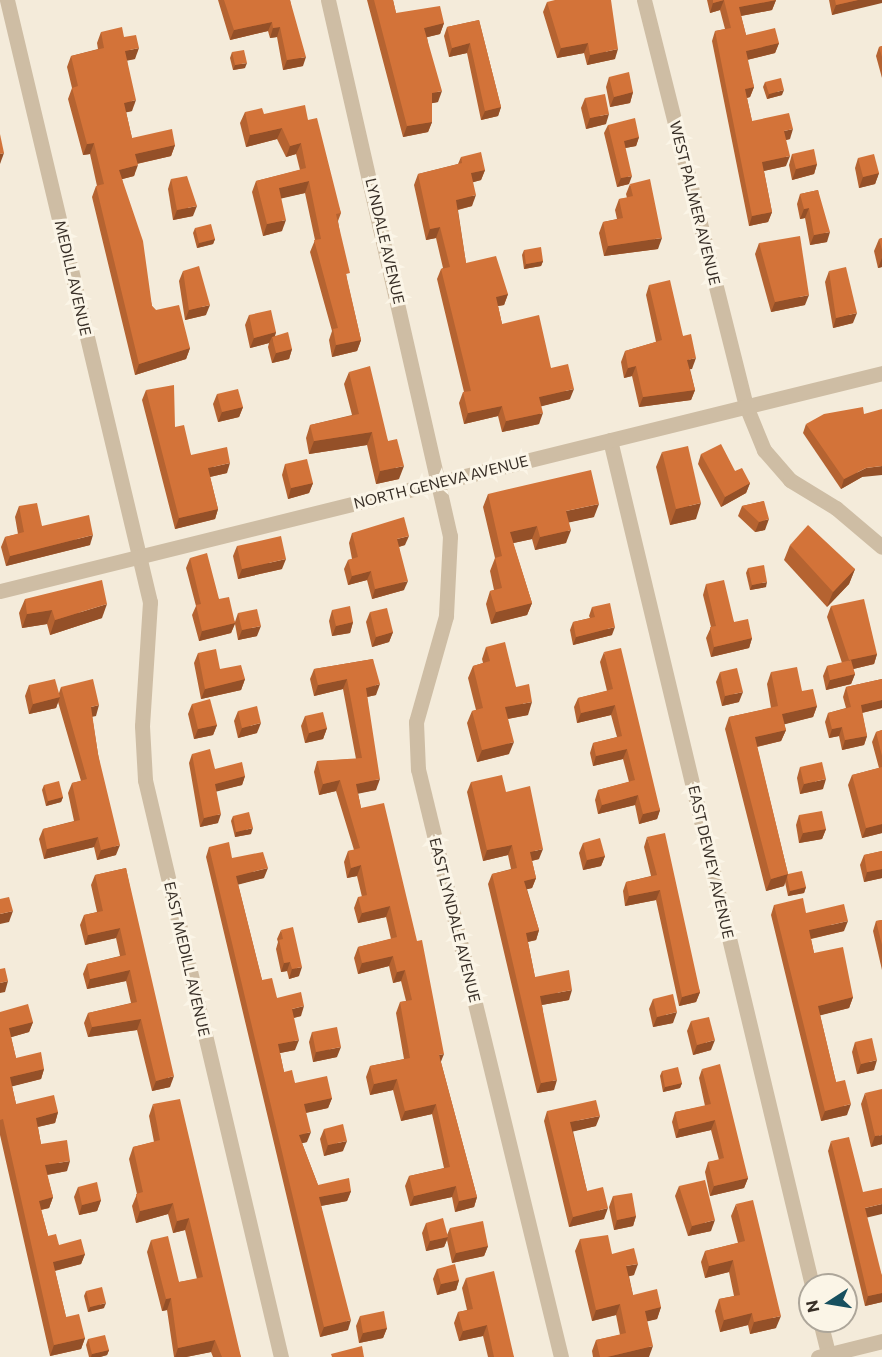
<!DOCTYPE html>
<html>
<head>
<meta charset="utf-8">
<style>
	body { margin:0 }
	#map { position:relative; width:882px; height:1357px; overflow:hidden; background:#f4ebda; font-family:Commissioner,sans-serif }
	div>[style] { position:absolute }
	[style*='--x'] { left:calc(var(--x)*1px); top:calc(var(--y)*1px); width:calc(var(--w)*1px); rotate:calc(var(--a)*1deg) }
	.minor>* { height:15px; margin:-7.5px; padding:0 7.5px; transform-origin:7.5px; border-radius:7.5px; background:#cebda4 }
	.wall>* { inset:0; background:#b56331 }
	.shaded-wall>* { inset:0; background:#945028 }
	.building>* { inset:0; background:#d37339 }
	span { translate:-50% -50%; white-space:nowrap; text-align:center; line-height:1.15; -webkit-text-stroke:6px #fbf5e7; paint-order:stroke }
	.street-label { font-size:15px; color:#382f27 }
	.north { position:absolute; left:798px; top:1273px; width:60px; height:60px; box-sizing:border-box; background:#fbf5e7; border:2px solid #ada69a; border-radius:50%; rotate:258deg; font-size:16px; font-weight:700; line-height:24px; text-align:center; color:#382f27 }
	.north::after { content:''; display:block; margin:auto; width:21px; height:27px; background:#17505f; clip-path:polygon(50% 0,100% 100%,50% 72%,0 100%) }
</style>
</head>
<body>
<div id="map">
	<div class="minor">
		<div style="--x:7;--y:0;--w:619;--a:76.64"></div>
		<div style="--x:150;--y:602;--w:124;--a:93.7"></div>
		<div style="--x:142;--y:726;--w:54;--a:86.8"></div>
		<div style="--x:145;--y:780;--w:593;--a:76.74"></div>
		<div style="--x:328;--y:0;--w:550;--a:77.18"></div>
		<div style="--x:450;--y:536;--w:80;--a:92.9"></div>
		<div style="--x:446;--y:616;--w:110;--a:105.8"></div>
		<div style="--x:416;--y:722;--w:47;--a:87.6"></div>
		<div style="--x:418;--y:769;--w:605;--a:76.33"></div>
		<div style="--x:644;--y:0;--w:419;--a:75.9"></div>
		<div style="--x:746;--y:406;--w:48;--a:67.8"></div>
		<div style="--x:764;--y:450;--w:40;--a:49"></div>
		<div style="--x:790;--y:480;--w:54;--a:31.3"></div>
		<div style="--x:836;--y:508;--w:60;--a:40.3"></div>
		<div style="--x:610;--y:440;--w:869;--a:76.56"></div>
		<div style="--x:0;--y:591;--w:909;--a:-13.88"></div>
		<div style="--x:820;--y:1321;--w:37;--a:76"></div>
		<div style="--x:818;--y:1357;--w:66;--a:-14"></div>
	</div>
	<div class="wall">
		<div style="clip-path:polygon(218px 0,290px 0,303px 66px,283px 70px,277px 37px,270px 38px,268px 31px,230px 40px)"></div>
		<div style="clip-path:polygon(367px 0,393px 0,396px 13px,444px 23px,440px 34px,427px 37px,438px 102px,432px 103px,432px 122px,428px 132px,403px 137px)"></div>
		<div style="clip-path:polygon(707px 0,776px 0,772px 10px,741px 16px,746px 35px,779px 43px,775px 53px,747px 60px,754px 87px,750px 97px,747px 98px,752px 121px,790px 139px,786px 140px,786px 166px,764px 171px,772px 212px,768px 222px,749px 226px,712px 41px,715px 31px,725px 29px,720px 10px,710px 13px)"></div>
		<div style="clip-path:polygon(829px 0,882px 0,832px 15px)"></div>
		<div style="clip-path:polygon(547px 2px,615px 59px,587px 65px,584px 53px,557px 58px,543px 12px)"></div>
		<div style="clip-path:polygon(479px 20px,501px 107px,498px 116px,481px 120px,467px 53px,449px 57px,444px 36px,447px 27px)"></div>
		<div style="clip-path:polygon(101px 32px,124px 37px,135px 59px,127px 60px,132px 111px,126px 112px,132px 138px,175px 145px,171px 156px,137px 164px,134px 176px,122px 179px,152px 306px,190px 348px,186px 359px,135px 375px,92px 197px,96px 186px,97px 186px,90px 154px,83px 155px,68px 99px,72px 88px,67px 67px,71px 56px,98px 49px,97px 43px)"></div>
		<div style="clip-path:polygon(882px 46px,882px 78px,876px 56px,879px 47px)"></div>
		<div style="clip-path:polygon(232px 52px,245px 68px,233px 70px,230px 58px)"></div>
		<div style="clip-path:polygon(609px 77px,633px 92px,630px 103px,610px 107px,606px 87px)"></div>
		<div style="clip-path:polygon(765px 82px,782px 95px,767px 99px,763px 87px)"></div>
		<div style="clip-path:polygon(585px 98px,606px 124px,586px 129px,581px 108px)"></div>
		<div style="clip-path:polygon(245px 112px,308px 120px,341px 213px,338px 221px,347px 280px,361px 340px,357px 351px,332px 357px,329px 340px,332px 331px,310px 252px,315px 240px,305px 193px,281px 198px,282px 231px,263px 236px,252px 192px,256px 181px,300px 170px,296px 154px,286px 157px,277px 139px,246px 147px,240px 123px)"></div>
		<div style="clip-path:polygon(608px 125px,639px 137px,636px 146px,625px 148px,629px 184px,617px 187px,604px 133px)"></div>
		<div style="clip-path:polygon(792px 154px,817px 164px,814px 174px,792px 180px,789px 165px)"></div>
		<div style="clip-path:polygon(461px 157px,485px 170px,481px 180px,473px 182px,472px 206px,458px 210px,466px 263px,508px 294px,504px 305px,498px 306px,502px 324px,551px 368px,570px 399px,541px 406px,539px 424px,502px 432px,498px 416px,464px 424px,459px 403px,463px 392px,464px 392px,437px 279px,441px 269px,443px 268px,436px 238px,426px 240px,414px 185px,418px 174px,458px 164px)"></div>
		<div style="clip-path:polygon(858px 158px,879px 173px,875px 184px,859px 188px,855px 168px)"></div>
		<div style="clip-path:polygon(171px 179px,193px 216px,173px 220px,168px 189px)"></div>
		<div style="clip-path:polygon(630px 184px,658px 249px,604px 256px,599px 233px,603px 222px,617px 219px,615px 210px,619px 199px,627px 198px,626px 194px)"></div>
		<div style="clip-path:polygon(818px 190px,827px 242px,810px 245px,805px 218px,800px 219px,797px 204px,800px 194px)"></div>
		<div style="clip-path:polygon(195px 228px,215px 239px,213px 244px,197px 248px,193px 233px)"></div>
		<div style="clip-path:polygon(882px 238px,882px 267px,878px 268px,874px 251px,879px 239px)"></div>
		<div style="clip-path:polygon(759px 243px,805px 305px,771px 312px,755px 254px)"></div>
		<div style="clip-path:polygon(524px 250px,543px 261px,541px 266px,524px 269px,522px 255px)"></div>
		<div style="clip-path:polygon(183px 271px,206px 315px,185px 320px,179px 281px)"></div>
		<div style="clip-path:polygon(829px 271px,853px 323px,833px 328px,825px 282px)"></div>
		<div style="clip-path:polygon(649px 285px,683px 336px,692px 369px,690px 369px,695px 390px,691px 400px,639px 407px,632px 376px,624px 378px,621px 362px,625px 351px,656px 342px,646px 295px)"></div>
		<div style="clip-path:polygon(249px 315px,276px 332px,275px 336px,292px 349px,289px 359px,272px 363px,268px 347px,269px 343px,250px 348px,245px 325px)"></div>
		<div style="clip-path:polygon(349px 372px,388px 441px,399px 479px,376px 484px,367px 445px,309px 454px,306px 438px,310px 425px,352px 415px,344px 384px)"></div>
		<div style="clip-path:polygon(146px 390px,175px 427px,191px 455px,227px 473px,210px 477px,218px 509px,215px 519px,175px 529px,142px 400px)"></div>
		<div style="clip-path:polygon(217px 394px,243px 407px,239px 417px,218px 422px,213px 404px)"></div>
		<div style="clip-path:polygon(806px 424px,862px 477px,841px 489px,803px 433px)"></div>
		<div style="clip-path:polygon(662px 452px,696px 519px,670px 525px,656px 467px)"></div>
		<div style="clip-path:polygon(701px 454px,735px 471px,750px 483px,746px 493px,721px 507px,698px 464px)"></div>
		<div style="clip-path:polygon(285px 464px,313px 483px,309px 493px,288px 499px,282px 475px)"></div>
		<div style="clip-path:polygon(488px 494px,594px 517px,569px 522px,566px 543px,535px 550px,532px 539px,513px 543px,532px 603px,527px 615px,491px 624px,486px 604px,490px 591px,494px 590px,490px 571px,495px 558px,483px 507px)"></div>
		<div style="clip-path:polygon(764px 501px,765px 530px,755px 532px,738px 516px,742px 506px)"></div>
		<div style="clip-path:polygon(19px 506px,42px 526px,90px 545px,6px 566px,1px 547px,5px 537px,18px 534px,15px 517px)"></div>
		<div style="clip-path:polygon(352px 533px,405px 545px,399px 547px,404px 590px,372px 599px,367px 580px,348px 585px,344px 569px,348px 560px,352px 559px,349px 543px)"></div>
		<div style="clip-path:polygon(790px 545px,855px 569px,849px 584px,827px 607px,784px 560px)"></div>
		<div style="clip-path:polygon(237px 546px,282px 569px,238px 579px,233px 556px)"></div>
		<div style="clip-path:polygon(190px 558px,235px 622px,238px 613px,257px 636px,238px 640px,235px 624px,231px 633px,199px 641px,192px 615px,196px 606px,186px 568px)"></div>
		<div style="clip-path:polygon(748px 568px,766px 587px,750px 590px,746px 573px)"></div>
		<div style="clip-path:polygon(706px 584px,734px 622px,752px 638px,749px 648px,711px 657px,706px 638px,711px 627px,703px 595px)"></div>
		<div style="clip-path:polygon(25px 599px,102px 618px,50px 635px,47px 624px,22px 628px,19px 613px)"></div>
		<div style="clip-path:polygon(831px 606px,877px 654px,874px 664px,853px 669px,855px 674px,851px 684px,826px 690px,823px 676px,827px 666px,842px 663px,827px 617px)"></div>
		<div style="clip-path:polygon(592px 607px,612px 635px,573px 645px,570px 630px,573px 622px,590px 618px,589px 616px)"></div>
		<div style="clip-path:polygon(332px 610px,353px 622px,350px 633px,332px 636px,329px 621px)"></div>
		<div style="clip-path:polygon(370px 612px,393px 632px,389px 642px,372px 647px,366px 622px)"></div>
		<div style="clip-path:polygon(486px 647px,516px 687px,528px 715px,508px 719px,509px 754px,477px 762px,467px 723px,472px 711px,476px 710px,468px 678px,473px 666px,483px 663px,482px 659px)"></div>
		<div style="clip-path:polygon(604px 652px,660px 810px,657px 819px,639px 824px,635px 805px,598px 814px,595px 800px,598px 790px,629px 782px,623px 759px,593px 766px,590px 753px,593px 743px,617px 737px,611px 715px,577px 723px,574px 707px,578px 698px,607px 691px,600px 662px)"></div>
		<div style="clip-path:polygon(198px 653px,220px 669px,245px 679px,241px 690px,201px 699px,194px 663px)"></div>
		<div style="clip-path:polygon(373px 659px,376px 695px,367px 697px,376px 790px,358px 793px,361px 808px,441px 1062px,477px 1197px,474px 1207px,455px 1212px,452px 1197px,410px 1206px,405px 1186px,409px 1176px,444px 1168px,432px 1114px,401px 1121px,393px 1090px,370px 1095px,366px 1077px,370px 1066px,404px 1059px,396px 1013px,400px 1002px,406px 1001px,401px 981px,393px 983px,389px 966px,358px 974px,354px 958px,358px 947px,391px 939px,386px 917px,358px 923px,354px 908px,358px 897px,362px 897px,357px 876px,347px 878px,344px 862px,348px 851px,354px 850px,336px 791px,319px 795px,314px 772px,317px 761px,356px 759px,343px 689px,314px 696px,310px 679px,314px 669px)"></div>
		<div style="clip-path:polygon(720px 672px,739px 702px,722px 706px,716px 682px)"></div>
		<div style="clip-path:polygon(771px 672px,802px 691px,817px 706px,813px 717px,784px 724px,786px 730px,781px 741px,757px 747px,788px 874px,806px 887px,804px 893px,788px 896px,785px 882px,784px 886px,766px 891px,725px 729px,729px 717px,771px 708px,767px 684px)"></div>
		<div style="clip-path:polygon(882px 679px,882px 708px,862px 713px,867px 736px,864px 745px,842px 750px,839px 736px,829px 738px,825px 722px,828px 713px,846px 708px,843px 697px,846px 687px)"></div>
		<div style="clip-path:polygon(29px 685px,59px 693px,61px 687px,96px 716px,92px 716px,98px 754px,116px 855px,97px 860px,94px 847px,44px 859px,39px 839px,43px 829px,74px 821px,68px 793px,72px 783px,81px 781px,58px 702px,56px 708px,29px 714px,25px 696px)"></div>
		<div style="clip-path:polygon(192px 704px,217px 725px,213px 735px,194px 739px,188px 714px)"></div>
		<div style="clip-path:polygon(238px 711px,257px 733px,238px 738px,234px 721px)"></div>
		<div style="clip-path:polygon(305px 716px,327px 728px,323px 739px,305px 743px,301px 726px)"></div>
		<div style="clip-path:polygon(882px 730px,882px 833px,862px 838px,848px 785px,852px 775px,879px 768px,872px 742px,876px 732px)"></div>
		<div style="clip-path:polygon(192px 754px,215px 769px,245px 776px,242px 785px,216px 791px,218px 823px,200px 827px,189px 763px)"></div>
		<div style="clip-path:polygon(800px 767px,823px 789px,800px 794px,797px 778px)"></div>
		<div style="clip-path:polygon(471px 782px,506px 792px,539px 859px,532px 861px,536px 878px,532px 888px,527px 889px,539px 930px,536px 940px,528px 942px,535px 977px,569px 1000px,542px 1005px,554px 1090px,537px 1093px,488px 884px,492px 874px,511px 869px,508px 855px,483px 861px,467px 792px)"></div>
		<div style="clip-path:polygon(44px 785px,63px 797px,61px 802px,46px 806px,42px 790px)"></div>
		<div style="clip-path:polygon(799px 815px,826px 829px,822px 839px,799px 843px,796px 825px)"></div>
		<div style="clip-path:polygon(233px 816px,251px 834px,235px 837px,231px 821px)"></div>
		<div style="clip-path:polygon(647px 837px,700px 992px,696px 1002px,679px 1006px,656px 900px,625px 906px,623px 891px,626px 882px,651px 876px,644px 847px)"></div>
		<div style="clip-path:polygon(583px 843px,605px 856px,601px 866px,583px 870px,579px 853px)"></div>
		<div style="clip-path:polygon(209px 847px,232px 858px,264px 878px,238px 884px,262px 980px,277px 998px,301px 1016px,294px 1018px,295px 1050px,280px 1053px,284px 1072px,295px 1083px,332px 1098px,328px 1108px,306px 1113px,307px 1142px,302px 1143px,318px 1185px,351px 1191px,347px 1201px,321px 1206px,348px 1330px,320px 1337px,206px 857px)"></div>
		<div style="clip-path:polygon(882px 851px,882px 878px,864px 882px,860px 865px,864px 855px)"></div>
		<div style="clip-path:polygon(126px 868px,170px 1087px,152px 1091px,137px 1030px,88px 1037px,84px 1023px,88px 1013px,131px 1003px,126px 981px,87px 989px,83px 974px,87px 964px,120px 956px,116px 938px,85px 945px,80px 925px,84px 915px,97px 912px,91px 885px,95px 875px)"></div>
		<div style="clip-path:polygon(774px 905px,806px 913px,844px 931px,811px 939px,814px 953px,853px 997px,849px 1008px,820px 1015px,836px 1082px,847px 1115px,821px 1121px,771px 915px)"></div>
		<div style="clip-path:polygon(882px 920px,882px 970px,873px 931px,876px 921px)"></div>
		<div style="clip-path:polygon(281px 930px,299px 976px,289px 979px,287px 971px,281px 972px,276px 949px,278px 942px,277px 939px)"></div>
		<div style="clip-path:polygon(653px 999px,673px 1023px,653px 1027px,649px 1009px)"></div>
		<div style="clip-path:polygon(0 1012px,33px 1022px,29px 1032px,11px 1037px,16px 1058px,44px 1069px,41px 1079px,12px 1086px,16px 1104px,58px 1112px,55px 1123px,38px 1127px,41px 1144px,67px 1171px,47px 1175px,53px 1197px,49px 1208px,41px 1210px,48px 1236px,59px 1245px,85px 1254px,81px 1264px,55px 1271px,66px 1317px,85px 1338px,81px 1349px,50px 1356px,0 1135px)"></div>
		<div style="clip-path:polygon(691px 1021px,711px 1050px,693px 1055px,687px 1031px)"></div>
		<div style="clip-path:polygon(312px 1032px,337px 1057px,313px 1062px,309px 1042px)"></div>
		<div style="clip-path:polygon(855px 1042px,874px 1070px,857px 1074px,852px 1052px)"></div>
		<div style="clip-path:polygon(702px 1069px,748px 1178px,744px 1188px,710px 1196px,705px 1172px,708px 1162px,719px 1160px,711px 1130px,676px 1138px,672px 1122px,675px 1112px,705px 1106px,699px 1078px)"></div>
		<div style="clip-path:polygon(662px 1071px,682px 1083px,680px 1088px,663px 1092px,660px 1076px)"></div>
		<div style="clip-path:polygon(865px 1093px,882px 1144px,871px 1147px,861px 1104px)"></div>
		<div style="clip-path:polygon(153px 1104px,241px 1357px,213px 1357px,211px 1352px,186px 1357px,174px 1357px,167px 1310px,162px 1311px,147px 1252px,151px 1240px,179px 1282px,197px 1279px,185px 1230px,173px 1233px,168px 1214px,136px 1223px,132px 1206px,137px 1194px,129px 1159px,133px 1147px,154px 1142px,149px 1116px)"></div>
		<div style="clip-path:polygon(547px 1111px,596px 1126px,573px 1131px,587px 1191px,604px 1219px,569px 1227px,544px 1121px)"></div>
		<div style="clip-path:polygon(324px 1129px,343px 1151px,324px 1156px,320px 1139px)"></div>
		<div style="clip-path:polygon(831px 1141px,882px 1276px,882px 1302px,865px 1306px,828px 1151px)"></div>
		<div style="clip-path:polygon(679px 1186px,711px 1231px,688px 1236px,675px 1196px)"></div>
		<div style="clip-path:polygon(78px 1187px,101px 1200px,97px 1211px,79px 1215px,74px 1197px)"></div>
		<div style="clip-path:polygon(613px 1196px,636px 1216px,633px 1226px,614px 1230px,609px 1207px)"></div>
		<div style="clip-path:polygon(736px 1204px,776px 1328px,750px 1334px,748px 1325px,720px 1332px,715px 1311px,719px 1299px,734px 1296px,729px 1272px,705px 1278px,701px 1262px,705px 1251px,738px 1243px,731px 1216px)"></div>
		<div style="clip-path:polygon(426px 1223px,447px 1235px,450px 1228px,488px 1246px,484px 1256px,452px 1263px,447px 1240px,444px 1247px,426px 1251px,422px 1233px)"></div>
		<div style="clip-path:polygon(580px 1239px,612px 1254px,634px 1275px,629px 1276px,633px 1295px,661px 1307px,657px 1319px,647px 1321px,649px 1357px,593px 1357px,592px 1351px,596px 1340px,620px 1335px,616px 1315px,592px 1321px,575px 1251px)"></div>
		<div style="clip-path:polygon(437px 1269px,459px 1280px,456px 1290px,437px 1295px,433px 1279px)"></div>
		<div style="clip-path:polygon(466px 1278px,514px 1357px,488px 1357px,483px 1336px,459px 1341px,454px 1323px,458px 1312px,467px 1310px,462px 1288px)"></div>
		<div style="clip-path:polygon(86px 1291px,104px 1308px,88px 1312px,84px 1296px)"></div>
		<div style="clip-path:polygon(360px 1316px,387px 1328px,383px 1338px,359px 1343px,356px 1326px)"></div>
		<div style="clip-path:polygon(88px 1339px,109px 1350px,107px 1355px,100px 1357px,89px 1357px,86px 1345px)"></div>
	</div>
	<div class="shaded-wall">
		<div style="clip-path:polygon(724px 0,720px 10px,710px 13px,713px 3px)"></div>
		<div style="clip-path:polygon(776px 0,772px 10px,735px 17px,739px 7px)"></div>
		<div style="clip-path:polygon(858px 0,882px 0,882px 3px,832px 15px,836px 5px)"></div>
		<div style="clip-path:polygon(272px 22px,268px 31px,230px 40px,234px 30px)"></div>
		<div style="clip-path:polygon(444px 23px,440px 34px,420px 39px,424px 28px)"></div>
		<div style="clip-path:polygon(280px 27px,277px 37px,270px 38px,273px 28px)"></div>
		<div style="clip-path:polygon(470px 43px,467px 53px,449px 57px,452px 48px)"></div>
		<div style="clip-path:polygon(588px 43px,584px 53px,557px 58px,561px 48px)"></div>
		<div style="clip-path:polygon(779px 43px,775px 53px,742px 61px,746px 51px)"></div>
		<div style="clip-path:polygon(139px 48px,135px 59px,121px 62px,125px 51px)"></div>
		<div style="clip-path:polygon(618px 49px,615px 59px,587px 65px,590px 55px)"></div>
		<div style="clip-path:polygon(306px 57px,303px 66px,283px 70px,287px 60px)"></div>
		<div style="clip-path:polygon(247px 63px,245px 68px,233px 70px,235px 65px)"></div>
		<div style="clip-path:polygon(754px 87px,750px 97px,742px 99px,745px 89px)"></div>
		<div style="clip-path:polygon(784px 90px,782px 95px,767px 99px,769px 94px)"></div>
		<div style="clip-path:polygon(442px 91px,438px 102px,428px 104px,432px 93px)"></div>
		<div style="clip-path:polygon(633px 92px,630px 103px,610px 107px,614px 97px)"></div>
		<div style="clip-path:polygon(136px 100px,132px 111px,120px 114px,124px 103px)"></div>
		<div style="clip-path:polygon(501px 107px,498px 116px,481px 120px,485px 111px)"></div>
		<div style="clip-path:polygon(609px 114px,606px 124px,586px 129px,590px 118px)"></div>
		<div style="clip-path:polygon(432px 122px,428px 132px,403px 137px,407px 126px)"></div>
		<div style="clip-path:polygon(282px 128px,277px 139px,246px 147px,250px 135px)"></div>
		<div style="clip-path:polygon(793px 129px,790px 139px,781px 141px,784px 131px)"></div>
		<div style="clip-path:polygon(639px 137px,636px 146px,620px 149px,624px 141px)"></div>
		<div style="clip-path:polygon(94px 143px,90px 154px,83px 155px,87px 144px)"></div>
		<div style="clip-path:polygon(301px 143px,296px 154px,286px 157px,290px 146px)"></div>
		<div style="clip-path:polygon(175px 145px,171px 156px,131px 165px,135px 154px)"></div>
		<div style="clip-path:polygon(4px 153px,0 164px,0 154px)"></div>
		<div style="clip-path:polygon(790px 156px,786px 166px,758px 172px,762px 162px)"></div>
		<div style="clip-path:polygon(817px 164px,814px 174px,792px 180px,796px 169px)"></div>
		<div style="clip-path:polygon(138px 165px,134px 176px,115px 181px,119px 170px)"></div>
		<div style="clip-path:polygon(485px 170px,481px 180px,467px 184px,471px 173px)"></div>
		<div style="clip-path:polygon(879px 173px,875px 184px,859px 188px,863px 177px)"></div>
		<div style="clip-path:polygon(632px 176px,629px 184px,617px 187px,621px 178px)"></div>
		<div style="clip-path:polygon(309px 181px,305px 193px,275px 200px,279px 188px)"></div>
		<div style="clip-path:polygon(476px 195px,472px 206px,452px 211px,456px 200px)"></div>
		<div style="clip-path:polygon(197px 206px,193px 216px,173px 220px,177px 210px)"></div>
		<div style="clip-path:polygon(809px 208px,805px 218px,800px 219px,804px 209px)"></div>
		<div style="clip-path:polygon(772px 212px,768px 222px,749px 226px,752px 216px)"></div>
		<div style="clip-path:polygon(286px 220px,282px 231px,263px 236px,267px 224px)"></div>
		<div style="clip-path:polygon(440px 227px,436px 238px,426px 240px,430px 229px)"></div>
		<div style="clip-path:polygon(830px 232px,827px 242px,810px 245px,814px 235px)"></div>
		<div style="clip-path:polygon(662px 238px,658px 249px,604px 256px,608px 246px)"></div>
		<div style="clip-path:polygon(215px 239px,213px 244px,197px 248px,199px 243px)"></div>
		<div style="clip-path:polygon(882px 258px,882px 267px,878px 268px)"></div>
		<div style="clip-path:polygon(543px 261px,541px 266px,524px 269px,526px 264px)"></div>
		<div style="clip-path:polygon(508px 294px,504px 305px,492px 307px,496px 297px)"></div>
		<div style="clip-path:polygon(809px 295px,805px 305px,771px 312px,775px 302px)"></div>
		<div style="clip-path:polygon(210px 305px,206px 315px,185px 320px,189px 310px)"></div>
		<div style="clip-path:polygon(857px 313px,853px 323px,833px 328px,836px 318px)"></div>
		<div style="clip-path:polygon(276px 332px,273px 341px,272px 337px,269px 343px,250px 348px,254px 338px)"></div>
		<div style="clip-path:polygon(361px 340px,357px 351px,332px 357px,336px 345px)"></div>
		<div style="clip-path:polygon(190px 348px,186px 359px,135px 375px,139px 364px)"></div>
		<div style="clip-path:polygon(292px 349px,289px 359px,272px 363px,276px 353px)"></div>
		<div style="clip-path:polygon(696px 358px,692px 369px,684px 370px,687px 360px)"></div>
		<div style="clip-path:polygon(636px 366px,632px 376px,624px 378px,628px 368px)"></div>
		<div style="clip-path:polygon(574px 389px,570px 399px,535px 408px,539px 397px)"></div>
		<div style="clip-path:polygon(695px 390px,691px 400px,639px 407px,643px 397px)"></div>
		<div style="clip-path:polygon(502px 406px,498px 416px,464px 424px,468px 413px)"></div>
		<div style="clip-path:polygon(243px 407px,239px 417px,218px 422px,222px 412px)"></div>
		<div style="clip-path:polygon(543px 413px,539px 424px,502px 432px,506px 421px)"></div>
		<div style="clip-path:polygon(372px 432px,367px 445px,309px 454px,314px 441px)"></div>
		<div style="clip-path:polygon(230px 463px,227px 473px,205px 478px,208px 468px)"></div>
		<div style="clip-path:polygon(404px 466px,399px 479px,376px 484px,380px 471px)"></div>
		<div style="clip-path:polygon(882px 466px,882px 475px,862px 477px,841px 489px,844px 479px,866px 468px)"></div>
		<div style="clip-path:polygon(313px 483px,309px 493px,288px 499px,291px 488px)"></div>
		<div style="clip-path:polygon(750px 483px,746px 493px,721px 507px,725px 497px)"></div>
		<div style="clip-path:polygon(701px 503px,696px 519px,670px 525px,676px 509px)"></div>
		<div style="clip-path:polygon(599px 504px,594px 517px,562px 524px,566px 511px)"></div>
		<div style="clip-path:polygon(218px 509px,215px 519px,175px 529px,179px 518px)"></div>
		<div style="clip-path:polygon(769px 519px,765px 530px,755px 532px,759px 522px)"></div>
		<div style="clip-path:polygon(537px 526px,532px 539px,505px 545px,510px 532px)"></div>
		<div style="clip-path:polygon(571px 530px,566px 543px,535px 550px,540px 537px)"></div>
		<div style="clip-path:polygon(93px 535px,90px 545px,6px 566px,10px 556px)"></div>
		<div style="clip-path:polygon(409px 536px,405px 545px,394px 548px,397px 539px)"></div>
		<div style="clip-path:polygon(286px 559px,282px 569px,238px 579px,242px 569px)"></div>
		<div style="clip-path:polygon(855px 569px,849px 584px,827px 607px,833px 592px)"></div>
		<div style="clip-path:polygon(371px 571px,367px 580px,348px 585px,352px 576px)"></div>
		<div style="clip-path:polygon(408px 581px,404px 590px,372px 599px,375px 589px)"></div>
		<div style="clip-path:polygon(767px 582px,766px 587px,750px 590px,752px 585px)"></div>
		<div style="clip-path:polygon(532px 603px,527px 615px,491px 624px,496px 612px)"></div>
		<div style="clip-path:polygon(107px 604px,102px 618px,50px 635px,55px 620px)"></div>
		<div style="clip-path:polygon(52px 610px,47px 624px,22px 628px,27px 614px)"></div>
		<div style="clip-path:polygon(353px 622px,350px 633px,332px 636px,336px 626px)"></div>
		<div style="clip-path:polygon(235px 623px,231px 633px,199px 641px,202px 631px)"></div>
		<div style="clip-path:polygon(261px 626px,257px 636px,238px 640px,242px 630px)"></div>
		<div style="clip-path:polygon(615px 627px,612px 635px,573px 645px,576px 637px)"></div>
		<div style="clip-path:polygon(393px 632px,389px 642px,372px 647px,376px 637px)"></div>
		<div style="clip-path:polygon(752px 638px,749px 648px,711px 657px,714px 647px)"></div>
		<div style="clip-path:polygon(877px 654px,874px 664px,845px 671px,849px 660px)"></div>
		<div style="clip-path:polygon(855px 674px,851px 684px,826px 690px,830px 680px)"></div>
		<div style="clip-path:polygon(245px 679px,241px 690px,201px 699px,205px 689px)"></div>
		<div style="clip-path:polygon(347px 679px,343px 689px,314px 696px,318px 685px)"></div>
		<div style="clip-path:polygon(380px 684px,376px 695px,362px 698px,366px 688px)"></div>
		<div style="clip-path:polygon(743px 692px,739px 702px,722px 706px,725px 696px)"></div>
		<div style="clip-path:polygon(60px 697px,56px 708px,29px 714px,33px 704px)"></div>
		<div style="clip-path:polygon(882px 700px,882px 708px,857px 714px,861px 705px)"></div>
		<div style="clip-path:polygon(532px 702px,528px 715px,501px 720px,505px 707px)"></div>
		<div style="clip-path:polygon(99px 705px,96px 716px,87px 718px,91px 707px)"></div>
		<div style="clip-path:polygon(615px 705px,611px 715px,577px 723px,581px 713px)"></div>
		<div style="clip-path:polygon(817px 706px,813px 717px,778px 726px,782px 714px)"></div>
		<div style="clip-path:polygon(261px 723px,257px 733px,238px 738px,242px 728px)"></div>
		<div style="clip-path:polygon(217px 725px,213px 735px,194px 739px,198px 729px)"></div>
		<div style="clip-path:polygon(842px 727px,839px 736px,829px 738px,832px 729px)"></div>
		<div style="clip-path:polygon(327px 728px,323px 739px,305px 743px,309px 733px)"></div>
		<div style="clip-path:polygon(786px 730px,781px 741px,751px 748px,755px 737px)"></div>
		<div style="clip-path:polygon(867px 736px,864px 745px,842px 750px,845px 740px)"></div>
		<div style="clip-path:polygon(514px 742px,509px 754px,477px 762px,482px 750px)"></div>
		<div style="clip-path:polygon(627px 749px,623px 759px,593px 766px,596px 756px)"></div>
		<div style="clip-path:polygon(245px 776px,242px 785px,211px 793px,215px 784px)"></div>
		<div style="clip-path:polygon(380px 779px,376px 790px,352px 795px,356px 784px)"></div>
		<div style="clip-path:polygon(826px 779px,823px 789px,800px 794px,804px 784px)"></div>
		<div style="clip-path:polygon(340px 780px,336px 791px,319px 795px,323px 784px)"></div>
		<div style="clip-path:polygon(638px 795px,635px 805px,598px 814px,602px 805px)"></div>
		<div style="clip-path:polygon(63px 797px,61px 802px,46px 806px,48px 801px)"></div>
		<div style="clip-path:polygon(660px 810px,657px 819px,639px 824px,643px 814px)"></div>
		<div style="clip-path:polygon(221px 814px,218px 823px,200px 827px,204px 818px)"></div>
		<div style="clip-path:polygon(882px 824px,882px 833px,862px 838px,866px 828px)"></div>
		<div style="clip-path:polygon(253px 828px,251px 834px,235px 837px,236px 832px)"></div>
		<div style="clip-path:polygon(826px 829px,822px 839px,799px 843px,803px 833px)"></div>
		<div style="clip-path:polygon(98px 837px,94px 847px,44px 859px,47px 849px)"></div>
		<div style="clip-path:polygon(120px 845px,116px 855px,97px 860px,101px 850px)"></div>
		<div style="clip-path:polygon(512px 845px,508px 855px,483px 861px,487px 850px)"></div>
		<div style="clip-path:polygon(543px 849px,539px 859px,526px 862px,530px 852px)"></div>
		<div style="clip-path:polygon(605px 856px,601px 866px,583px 870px,587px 860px)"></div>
		<div style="clip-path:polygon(361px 865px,357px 876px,347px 878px,351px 868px)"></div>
		<div style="clip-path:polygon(268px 868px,264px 878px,233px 886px,236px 876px)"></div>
		<div style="clip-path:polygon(882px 869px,882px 878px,864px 882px,867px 872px)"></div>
		<div style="clip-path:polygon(788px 874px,784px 886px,766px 891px,771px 879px)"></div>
		<div style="clip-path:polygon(536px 878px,532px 888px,520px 891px,524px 881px)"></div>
		<div style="clip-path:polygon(806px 887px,804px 893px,788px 896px,790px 891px)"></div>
		<div style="clip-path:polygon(660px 890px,656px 900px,625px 906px,629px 896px)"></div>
		<div style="clip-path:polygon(390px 906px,386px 917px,358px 923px,362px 913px)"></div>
		<div style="clip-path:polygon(13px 911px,9px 922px,0 924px,0 914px)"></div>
		<div style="clip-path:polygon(848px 921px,844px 931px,805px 940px,809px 930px)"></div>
		<div style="clip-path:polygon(120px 928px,116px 938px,85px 945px,88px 935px)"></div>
		<div style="clip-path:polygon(539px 930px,536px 940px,522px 943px,526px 933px)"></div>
		<div style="clip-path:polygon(393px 956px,389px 966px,358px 974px,362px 963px)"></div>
		<div style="clip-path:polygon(290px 962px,287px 971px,281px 972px,284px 963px)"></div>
		<div style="clip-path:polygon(302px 967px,299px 976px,289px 979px,292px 969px)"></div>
		<div style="clip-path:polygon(130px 970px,126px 981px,87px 989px,90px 979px)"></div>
		<div style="clip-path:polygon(405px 970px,401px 981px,393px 983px,397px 972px)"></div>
		<div style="clip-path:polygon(8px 981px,5px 992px,0 993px,0 983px)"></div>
		<div style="clip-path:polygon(572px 990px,569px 1000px,536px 1006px,540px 996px)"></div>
		<div style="clip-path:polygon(700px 992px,696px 1002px,679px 1006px,682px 997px)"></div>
		<div style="clip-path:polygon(853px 997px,849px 1008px,814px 1017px,818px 1006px)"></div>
		<div style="clip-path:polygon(304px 1006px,301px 1016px,288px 1019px,292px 1009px)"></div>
		<div style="clip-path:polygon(677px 1012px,673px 1023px,653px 1027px,657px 1017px)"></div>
		<div style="clip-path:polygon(141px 1019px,137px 1030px,88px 1037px,92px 1027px)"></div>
		<div style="clip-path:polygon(33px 1022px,29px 1032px,5px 1039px,9px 1028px)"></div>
		<div style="clip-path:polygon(299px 1040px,295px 1050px,275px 1054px,278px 1044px)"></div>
		<div style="clip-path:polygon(715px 1040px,711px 1050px,693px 1055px,697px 1045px)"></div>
		<div style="clip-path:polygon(341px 1047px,337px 1057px,313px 1062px,316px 1052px)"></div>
		<div style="clip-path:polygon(444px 1054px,440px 1064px,439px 1055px)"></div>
		<div style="clip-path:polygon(877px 1060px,874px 1070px,857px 1074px,861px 1064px)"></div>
		<div style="clip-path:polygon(44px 1069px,41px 1079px,6px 1088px,10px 1077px)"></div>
		<div style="clip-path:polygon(174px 1076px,170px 1087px,152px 1091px,156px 1081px)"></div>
		<div style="clip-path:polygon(397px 1079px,393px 1090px,370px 1095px,374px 1084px)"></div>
		<div style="clip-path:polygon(557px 1080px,554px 1090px,537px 1093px,541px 1083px)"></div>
		<div style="clip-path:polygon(682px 1083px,680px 1088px,663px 1092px,665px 1087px)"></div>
		<div style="clip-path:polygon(332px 1098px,328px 1108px,300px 1114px,304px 1104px)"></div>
		<div style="clip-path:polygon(436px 1104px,432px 1114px,401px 1121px,405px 1111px)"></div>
		<div style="clip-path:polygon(851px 1104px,847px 1115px,821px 1121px,825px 1111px)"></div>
		<div style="clip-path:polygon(58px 1112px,55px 1123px,32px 1128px,36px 1118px)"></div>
		<div style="clip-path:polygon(600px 1116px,596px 1126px,567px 1133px,570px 1122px)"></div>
		<div style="clip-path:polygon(715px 1120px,711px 1130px,676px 1138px,679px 1129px)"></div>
		<div style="clip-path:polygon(311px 1132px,307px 1142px,295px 1145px,299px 1135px)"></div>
		<div style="clip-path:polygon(882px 1135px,882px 1144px,871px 1147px,875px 1136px)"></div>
		<div style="clip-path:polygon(347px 1141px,343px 1151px,324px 1156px,328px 1145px)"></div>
		<div style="clip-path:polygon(70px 1161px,67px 1171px,41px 1176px,45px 1165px)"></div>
		<div style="clip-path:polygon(748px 1178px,744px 1188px,710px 1196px,714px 1186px)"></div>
		<div style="clip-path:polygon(456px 1186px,452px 1197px,410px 1206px,414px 1196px)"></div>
		<div style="clip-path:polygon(351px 1191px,347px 1201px,315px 1207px,319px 1197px)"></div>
		<div style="clip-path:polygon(53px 1197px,49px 1208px,35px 1211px,39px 1201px)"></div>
		<div style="clip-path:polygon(477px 1197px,474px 1207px,455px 1212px,459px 1201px)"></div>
		<div style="clip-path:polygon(101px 1200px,97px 1211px,79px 1215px,82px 1205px)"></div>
		<div style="clip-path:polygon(173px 1203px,168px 1214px,136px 1223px,140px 1211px)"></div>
		<div style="clip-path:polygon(882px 1204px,882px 1214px,861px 1219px,865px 1208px)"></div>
		<div style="clip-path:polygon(608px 1208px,604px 1219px,569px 1227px,573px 1217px)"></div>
		<div style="clip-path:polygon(636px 1216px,633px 1226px,614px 1230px,617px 1220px)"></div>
		<div style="clip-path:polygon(189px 1218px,185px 1230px,173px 1233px,177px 1221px)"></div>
		<div style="clip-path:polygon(715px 1220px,711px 1231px,688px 1236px,692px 1226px)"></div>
		<div style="clip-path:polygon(448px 1237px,444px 1247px,426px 1251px,430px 1241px)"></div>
		<div style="clip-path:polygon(488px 1246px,484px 1256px,452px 1263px,456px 1253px)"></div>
		<div style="clip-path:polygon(85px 1254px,81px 1264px,49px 1272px,53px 1262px)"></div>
		<div style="clip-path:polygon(733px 1260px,729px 1272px,705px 1278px,709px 1266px)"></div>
		<div style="clip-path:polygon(638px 1264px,634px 1275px,622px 1278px,626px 1266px)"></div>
		<div style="clip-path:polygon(459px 1280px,456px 1290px,437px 1295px,441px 1284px)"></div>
		<div style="clip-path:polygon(882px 1293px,882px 1302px,865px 1306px,868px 1296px)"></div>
		<div style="clip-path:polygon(171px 1298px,167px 1310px,162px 1311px,166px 1299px)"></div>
		<div style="clip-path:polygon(106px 1303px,104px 1308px,88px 1312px,90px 1307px)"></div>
		<div style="clip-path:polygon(620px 1304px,616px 1315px,592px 1321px,596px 1310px)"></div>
		<div style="clip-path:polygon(661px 1307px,657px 1319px,641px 1323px,645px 1311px)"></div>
		<div style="clip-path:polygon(752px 1313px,748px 1325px,720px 1332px,724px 1320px)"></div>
		<div style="clip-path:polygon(781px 1316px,776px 1328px,750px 1334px,754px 1322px)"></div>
		<div style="clip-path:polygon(351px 1320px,348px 1330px,320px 1337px,324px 1327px)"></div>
		<div style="clip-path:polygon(487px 1325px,483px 1336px,459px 1341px,463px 1331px)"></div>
		<div style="clip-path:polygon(387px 1328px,383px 1338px,359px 1343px,363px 1333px)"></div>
		<div style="clip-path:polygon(85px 1338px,81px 1349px,50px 1356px,54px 1345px)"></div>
		<div style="clip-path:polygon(215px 1340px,211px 1352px,186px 1357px,175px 1357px,178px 1348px)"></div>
		<div style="clip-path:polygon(653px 1346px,649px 1357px,607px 1357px)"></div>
		<div style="clip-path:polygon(109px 1350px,107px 1355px,100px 1357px,91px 1357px,92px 1354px)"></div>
	</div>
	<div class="building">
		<div style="clip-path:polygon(224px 0,290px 0,306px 57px,287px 60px,280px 27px,273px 28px,272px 22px,234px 30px)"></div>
		<div style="clip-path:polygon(374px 0,393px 0,396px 13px,440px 6px,444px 23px,424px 28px,442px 91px,432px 93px,432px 122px,407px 126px)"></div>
		<div style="clip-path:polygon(555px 0,611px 0,618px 49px,590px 55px,588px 43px,561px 48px,547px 2px)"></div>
		<div style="clip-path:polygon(713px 0,724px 0,713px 3px)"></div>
		<div style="clip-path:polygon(724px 0,776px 0,739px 7px,746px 35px,775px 28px,779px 43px,746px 51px,754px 87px,745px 89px,752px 121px,789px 113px,793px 129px,784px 131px,790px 156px,762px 162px,772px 212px,752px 216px,715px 31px,731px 28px)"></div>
		<div style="clip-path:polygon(835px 0,858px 0,836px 5px)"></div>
		<div style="clip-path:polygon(479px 20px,501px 107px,485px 111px,470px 43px,452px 48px,447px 27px)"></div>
		<div style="clip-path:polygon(122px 27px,124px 37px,136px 35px,139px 48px,125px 51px,136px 100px,124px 103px,132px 138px,172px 129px,175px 145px,135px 154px,138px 165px,119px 170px,143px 241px,152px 306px,156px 310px,179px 305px,190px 348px,139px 364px,96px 186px,104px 184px,94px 143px,87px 144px,72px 88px,78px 86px,71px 56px,104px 48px,101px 32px)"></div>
		<div style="clip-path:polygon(882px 46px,882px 57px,879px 47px)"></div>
		<div style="clip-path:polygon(244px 50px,247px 63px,235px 65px,232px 52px)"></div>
		<div style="clip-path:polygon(629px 72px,633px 92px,614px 97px,609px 77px)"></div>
		<div style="clip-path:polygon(781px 78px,784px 90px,769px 94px,765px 82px)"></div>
		<div style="clip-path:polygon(605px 94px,609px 114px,590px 118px,585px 98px)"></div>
		<div style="clip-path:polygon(305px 105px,308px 120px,317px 118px,341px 213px,336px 214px,350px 273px,346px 274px,361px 340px,336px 345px,333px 329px,338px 328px,314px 240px,321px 239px,309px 181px,279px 188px,286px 220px,267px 224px,256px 181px,306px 168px,301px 143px,290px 146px,282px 128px,250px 135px,245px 112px,262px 108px,264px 114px)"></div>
		<div style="clip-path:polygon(635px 118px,639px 137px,624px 141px,632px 176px,621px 178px,608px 125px)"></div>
		<div style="clip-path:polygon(0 134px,4px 153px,0 154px)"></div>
		<div style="clip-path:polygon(814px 149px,817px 164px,796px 169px,792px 154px)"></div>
		<div style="clip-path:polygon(481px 152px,485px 170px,471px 173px,476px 195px,456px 200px,466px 263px,496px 256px,508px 294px,496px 297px,502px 324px,539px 315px,551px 368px,568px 364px,574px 389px,539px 397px,543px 413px,506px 421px,502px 406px,468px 413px,463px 392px,471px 391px,441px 269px,450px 267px,440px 227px,430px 229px,418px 174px,462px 163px,461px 157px)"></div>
		<div style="clip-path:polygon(874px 154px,879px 173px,863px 177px,858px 158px)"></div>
		<div style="clip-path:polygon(187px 176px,197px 206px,177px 210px,171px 179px)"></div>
		<div style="clip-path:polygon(650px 179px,662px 238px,608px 246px,603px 222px,623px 218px,619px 199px,633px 196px,630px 184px)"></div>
		<div style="clip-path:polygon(818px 190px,830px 232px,814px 235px,809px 208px,804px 209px,800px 194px)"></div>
		<div style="clip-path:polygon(211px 224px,215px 239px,199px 243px,195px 228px)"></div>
		<div style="clip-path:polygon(800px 236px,809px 295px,775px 302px,759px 243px)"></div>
		<div style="clip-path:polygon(882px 238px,882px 250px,879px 239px)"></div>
		<div style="clip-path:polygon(541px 247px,543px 261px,526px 264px,524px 250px)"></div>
		<div style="clip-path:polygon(199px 266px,210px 305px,189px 310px,183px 271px)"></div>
		<div style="clip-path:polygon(846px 267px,857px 313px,836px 318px,829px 271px)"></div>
		<div style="clip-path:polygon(670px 280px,683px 336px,691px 334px,696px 358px,687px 360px,695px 390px,643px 397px,636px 366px,628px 368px,625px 351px,662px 340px,649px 285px)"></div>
		<div style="clip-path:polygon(271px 310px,276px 332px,254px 338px,249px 315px)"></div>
		<div style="clip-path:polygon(288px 332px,292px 349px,276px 353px,272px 337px)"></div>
		<div style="clip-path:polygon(370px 366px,388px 441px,397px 439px,404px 466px,380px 471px,372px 432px,314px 441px,310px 425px,359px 414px,349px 372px)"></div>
		<div style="clip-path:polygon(174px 385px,175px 427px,184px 425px,191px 455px,227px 447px,230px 463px,208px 468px,218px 509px,179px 518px,146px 390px)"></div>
		<div style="clip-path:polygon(238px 389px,243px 407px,222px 412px,217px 394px)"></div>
		<div style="clip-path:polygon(863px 407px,864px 414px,882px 409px,882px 466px,866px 468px,844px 479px,806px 424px,824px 414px)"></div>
		<div style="clip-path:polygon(721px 444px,735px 471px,742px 468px,750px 483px,725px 497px,701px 454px)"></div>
		<div style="clip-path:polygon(688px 446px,701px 503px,676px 509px,662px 452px)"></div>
		<div style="clip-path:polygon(307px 459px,313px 483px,291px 488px,285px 464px)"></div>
		<div style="clip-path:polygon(591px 470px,599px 504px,566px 511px,571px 530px,540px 537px,537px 526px,510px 532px,532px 603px,496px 612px,490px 591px,502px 588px,495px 558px,502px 556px,488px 494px)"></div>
		<div style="clip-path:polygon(764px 501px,769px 519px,759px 522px,742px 506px)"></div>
		<div style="clip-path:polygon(37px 503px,42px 526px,89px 515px,93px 535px,10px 556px,5px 537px,24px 532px,19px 506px)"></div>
		<div style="clip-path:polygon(404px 517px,409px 536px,397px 539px,408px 581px,375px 589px,371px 571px,352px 576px,348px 560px,358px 557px,352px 533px)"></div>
		<div style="clip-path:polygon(808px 525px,855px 569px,833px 592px,790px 545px)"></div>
		<div style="clip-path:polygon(281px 536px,286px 559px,242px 569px,237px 546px)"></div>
		<div style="clip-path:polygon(207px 553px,219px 599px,229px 597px,235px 623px,202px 631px,196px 605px,201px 604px,190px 558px)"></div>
		<div style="clip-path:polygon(764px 565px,767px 582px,752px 585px,748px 568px)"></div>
		<div style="clip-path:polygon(102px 580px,107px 604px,55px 620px,52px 610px,27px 614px,25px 599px)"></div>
		<div style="clip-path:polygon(724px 580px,734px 622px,748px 619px,752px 638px,714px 647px,710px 627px,716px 626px,706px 584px)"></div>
		<div style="clip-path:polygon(864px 599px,877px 654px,849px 660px,831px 606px)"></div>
		<div style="clip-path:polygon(610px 603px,615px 627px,576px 637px,573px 622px,595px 617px,592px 607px)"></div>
		<div style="clip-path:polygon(350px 606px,353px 622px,336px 626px,332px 610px)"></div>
		<div style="clip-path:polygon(387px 608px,393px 632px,376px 637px,370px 612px)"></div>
		<div style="clip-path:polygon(257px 609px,261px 626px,242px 630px,238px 613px)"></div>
		<div style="clip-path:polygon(505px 642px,516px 687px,529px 684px,532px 702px,505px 707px,514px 742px,482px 750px,472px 711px,483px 708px,473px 666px,490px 661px,486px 647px)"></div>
		<div style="clip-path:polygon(621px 648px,660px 810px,643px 814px,638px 795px,602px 805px,598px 790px,635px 780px,627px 749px,596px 756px,593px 743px,622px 736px,615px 705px,581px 713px,578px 698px,613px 689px,604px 652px)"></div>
		<div style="clip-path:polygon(216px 649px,220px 669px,241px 665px,245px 679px,205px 689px,198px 653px)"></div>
		<div style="clip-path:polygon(373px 659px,380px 684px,366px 688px,380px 779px,356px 784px,361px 808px,384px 803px,417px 941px,422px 940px,444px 1054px,439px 1055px,477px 1197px,459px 1201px,456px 1186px,414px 1196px,409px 1176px,450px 1167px,436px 1104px,405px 1111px,397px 1079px,374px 1084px,370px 1066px,410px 1058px,400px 1002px,412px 1000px,405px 970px,397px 972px,393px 956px,362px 963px,358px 947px,397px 937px,390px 906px,362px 913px,358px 897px,367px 895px,361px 865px,351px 868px,348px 851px,360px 848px,340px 780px,323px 784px,317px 761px,362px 758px,347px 679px,318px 685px,314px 669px)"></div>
		<div style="clip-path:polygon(851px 660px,855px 674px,830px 680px,827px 666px)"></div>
		<div style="clip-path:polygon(797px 667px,802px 691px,813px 689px,817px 706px,782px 714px,786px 730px,755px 737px,788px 874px,771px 879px,729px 717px,778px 706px,771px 672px)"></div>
		<div style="clip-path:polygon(737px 668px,743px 692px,725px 696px,720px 672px)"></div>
		<div style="clip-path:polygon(55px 679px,60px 697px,33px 704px,29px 685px)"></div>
		<div style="clip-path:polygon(93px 679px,99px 705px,91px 707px,98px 754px,120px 845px,101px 850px,98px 837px,47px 849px,43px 829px,80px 820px,72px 783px,87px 779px,61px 687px)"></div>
		<div style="clip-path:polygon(882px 679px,882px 700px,861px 705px,867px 736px,845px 740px,842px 727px,832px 729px,828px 713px,851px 707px,846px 687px)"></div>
		<div style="clip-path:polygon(210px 699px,217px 725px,198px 729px,192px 704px)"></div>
		<div style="clip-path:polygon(257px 706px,261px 723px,242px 728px,238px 711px)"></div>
		<div style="clip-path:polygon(323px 712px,327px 728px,309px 733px,305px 716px)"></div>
		<div style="clip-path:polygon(882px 730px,882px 756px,876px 732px)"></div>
		<div style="clip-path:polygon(210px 749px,215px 769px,242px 762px,245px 776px,215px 784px,221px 814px,204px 818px,192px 754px)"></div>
		<div style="clip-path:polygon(822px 762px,826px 779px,804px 784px,800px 767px)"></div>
		<div style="clip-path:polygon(882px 767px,882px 824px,866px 828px,852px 775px)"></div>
		<div style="clip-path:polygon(502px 775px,506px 792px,530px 786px,543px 849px,530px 852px,536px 878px,524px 881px,539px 930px,526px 933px,535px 977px,569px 970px,572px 990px,540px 996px,557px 1080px,541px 1083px,492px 874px,517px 868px,512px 845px,487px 850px,471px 782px)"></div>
		<div style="clip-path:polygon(59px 781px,63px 797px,48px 801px,44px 785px)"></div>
		<div style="clip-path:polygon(822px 811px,826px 829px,803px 833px,799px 815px)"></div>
		<div style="clip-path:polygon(249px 812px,253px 828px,236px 832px,233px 816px)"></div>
		<div style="clip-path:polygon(665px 833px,700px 992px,682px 997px,660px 890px,629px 896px,626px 882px,657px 875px,647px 837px)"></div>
		<div style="clip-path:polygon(600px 838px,605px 856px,587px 860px,583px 843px)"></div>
		<div style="clip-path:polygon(229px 842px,232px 858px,263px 852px,268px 868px,236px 876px,262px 980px,272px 978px,277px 998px,301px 992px,304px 1006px,292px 1009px,299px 1040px,278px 1044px,284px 1072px,292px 1070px,295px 1083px,327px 1076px,332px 1098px,304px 1104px,311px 1132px,299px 1135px,318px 1185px,349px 1178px,351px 1191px,319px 1197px,351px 1320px,324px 1327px,209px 847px)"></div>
		<div style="clip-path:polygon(882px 851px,882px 869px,867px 872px,864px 855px)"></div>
		<div style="clip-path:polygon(126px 868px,174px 1076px,156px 1081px,141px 1019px,92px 1027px,88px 1013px,137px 1002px,130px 970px,90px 979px,87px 964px,126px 955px,120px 928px,88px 935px,84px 915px,103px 911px,95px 875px)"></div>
		<div style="clip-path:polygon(802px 871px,806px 887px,790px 891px,787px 877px,788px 874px)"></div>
		<div style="clip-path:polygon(9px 897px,13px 911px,0 914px,0 899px)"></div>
		<div style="clip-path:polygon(803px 898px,806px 913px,844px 904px,848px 921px,809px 930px,814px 953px,843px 947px,853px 997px,818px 1006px,836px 1082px,845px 1080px,851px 1104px,825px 1111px,774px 905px)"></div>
		<div style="clip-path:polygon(882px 920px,882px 945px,876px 921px)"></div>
		<div style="clip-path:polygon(293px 927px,302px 967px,292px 969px,290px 962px,284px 963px,279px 940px,283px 939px,281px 930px)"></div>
		<div style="clip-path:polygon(5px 968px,8px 981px,0 983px,0 969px)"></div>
		<div style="clip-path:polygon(673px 994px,677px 1012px,657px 1017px,653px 999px)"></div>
		<div style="clip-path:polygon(28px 1004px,33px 1022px,9px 1028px,16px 1058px,41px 1052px,44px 1069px,10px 1077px,16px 1104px,54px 1095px,58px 1112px,36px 1118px,41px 1144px,67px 1140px,70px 1161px,45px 1165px,53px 1197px,39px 1201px,48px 1236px,56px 1234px,59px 1245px,81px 1239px,85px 1254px,53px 1262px,66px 1317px,79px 1314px,85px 1338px,54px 1345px,3px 1119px,0 1120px,0 1012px)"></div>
		<div style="clip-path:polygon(709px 1017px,715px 1040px,697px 1045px,691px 1021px)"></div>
		<div style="clip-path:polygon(337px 1027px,341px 1047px,316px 1052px,312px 1032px)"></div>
		<div style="clip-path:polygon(872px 1038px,877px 1060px,861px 1064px,855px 1042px)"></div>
		<div style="clip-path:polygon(720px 1064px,748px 1178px,714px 1186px,708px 1162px,724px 1158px,715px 1120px,679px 1129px,675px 1112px,711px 1104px,702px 1069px)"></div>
		<div style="clip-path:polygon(678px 1067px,682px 1083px,665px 1087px,662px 1071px)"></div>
		<div style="clip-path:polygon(882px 1089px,882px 1135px,875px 1136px,865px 1093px)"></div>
		<div style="clip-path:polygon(180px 1099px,241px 1357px,222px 1357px,215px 1340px,178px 1348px,171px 1298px,166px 1299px,151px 1240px,168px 1236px,179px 1282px,203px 1277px,189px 1218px,177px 1221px,173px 1203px,140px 1211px,136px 1194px,143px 1192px,133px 1147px,160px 1140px,153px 1104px)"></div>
		<div style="clip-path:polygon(596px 1100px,600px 1116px,570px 1122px,587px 1191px,603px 1187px,608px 1208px,573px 1217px,547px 1111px)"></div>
		<div style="clip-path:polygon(343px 1124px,347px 1141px,328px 1145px,324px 1129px)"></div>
		<div style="clip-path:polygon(849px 1137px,863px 1192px,882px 1188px,882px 1204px,865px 1208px,882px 1276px,882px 1293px,868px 1296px,831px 1141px)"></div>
		<div style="clip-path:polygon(705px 1180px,715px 1220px,692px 1226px,679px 1186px)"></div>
		<div style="clip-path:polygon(97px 1182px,101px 1200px,82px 1205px,78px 1187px)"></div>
		<div style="clip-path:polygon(632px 1193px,636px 1216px,617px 1220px,613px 1196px)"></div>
		<div style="clip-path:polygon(753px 1200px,781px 1316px,754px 1322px,752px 1313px,724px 1320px,719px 1299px,740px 1295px,733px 1260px,709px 1266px,705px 1251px,745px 1241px,736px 1204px)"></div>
		<div style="clip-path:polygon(443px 1218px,448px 1237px,430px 1241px,426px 1223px)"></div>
		<div style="clip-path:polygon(483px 1221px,488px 1246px,456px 1253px,450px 1228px)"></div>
		<div style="clip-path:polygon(608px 1235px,612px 1254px,634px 1248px,638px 1264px,626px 1266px,633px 1295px,657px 1289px,661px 1307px,645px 1311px,653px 1346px,607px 1357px,600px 1357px,596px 1340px,626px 1333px,620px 1304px,596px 1310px,580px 1239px)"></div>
		<div style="clip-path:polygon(455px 1264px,459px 1280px,441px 1284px,437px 1269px)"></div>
		<div style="clip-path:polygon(494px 1271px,514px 1357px,494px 1357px,487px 1325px,463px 1331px,458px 1312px,473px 1309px,466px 1278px)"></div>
		<div style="clip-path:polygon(102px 1287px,106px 1303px,90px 1307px,86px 1291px)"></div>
		<div style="clip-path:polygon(384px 1311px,387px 1328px,363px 1333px,360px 1316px)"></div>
		<div style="clip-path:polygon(105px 1335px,109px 1350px,92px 1354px,88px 1339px)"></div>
		<div style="clip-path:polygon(362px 1346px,364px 1357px,332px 1357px,331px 1354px)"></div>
	</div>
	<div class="street-label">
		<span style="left:695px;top:203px;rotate:76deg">WEST PALMER AVENUE</span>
		<span style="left:385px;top:241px;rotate:77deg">LYNDALE AVENUE</span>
		<span style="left:73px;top:278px;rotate:77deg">MEDILL AVENUE</span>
		<span style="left:441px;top:482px;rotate:-14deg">NORTH GENEVA AVENUE</span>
		<span style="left:711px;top:862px;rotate:77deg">EAST DEWEY AVENUE</span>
		<span style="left:455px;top:920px;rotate:76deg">EAST LYNDALE AVENUE</span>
		<span style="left:187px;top:959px;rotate:77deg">EAST MEDILL AVENUE</span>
	</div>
	<div class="north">N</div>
</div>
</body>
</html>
